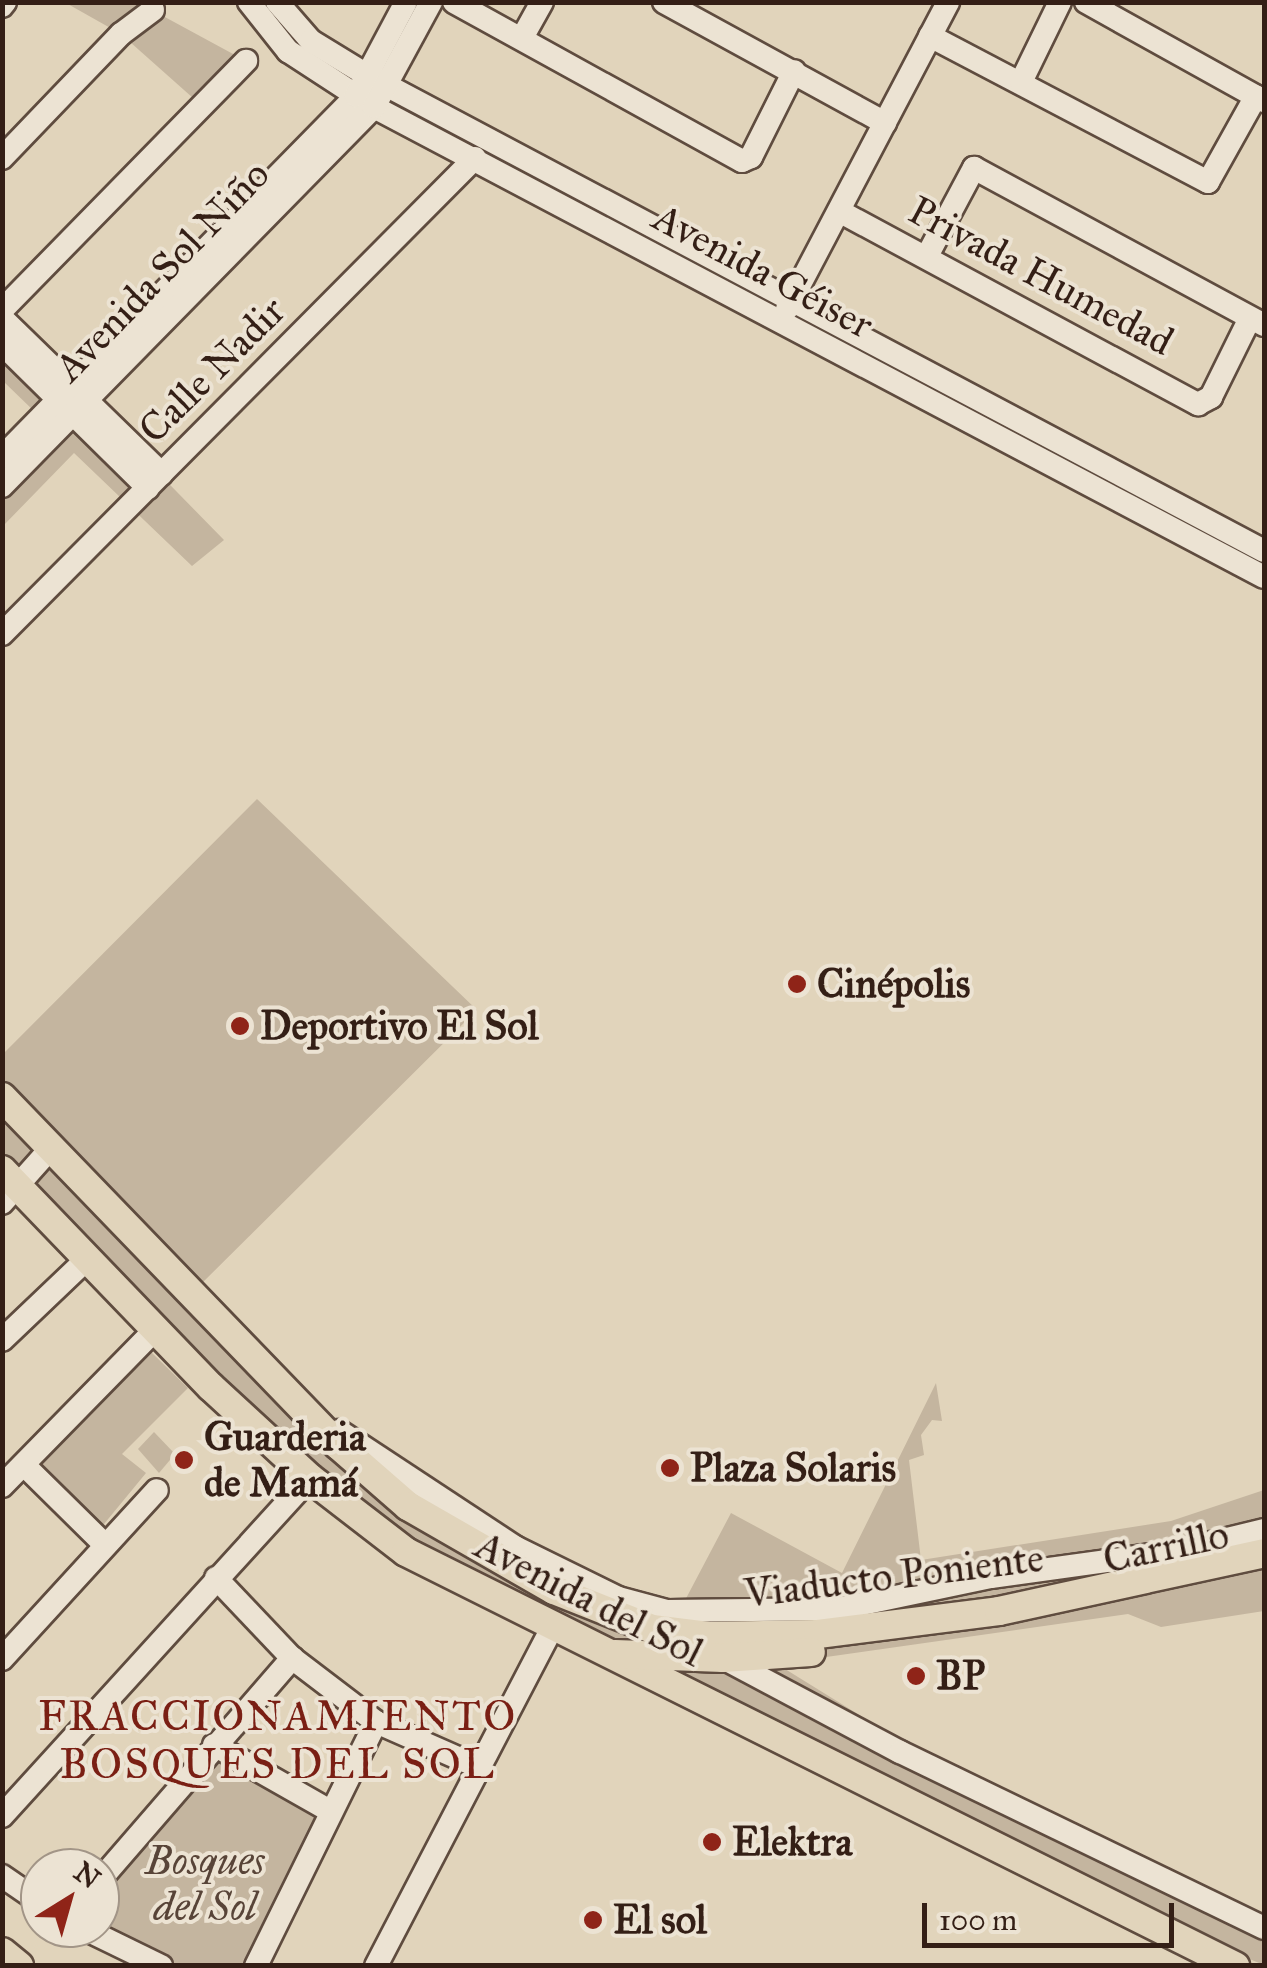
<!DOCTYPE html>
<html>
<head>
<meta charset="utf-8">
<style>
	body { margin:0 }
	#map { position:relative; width:1267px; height:1968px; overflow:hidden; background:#e1d4bb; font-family:"IM FELL Great Primer",serif }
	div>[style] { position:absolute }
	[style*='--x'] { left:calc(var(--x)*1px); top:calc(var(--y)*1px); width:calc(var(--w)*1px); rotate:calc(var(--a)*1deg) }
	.green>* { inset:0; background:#c4b59f }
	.roads { filter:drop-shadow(2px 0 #5f4c3f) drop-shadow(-2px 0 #5f4c3f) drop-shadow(0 2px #5f4c3f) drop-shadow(0 -2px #5f4c3f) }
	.minor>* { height:22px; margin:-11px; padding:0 11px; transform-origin:11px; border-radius:11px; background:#ece3d3 }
	.major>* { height:28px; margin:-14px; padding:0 14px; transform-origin:14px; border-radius:14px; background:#e1d4bb }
	.dots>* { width:28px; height:28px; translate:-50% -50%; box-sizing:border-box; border:5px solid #ece3d3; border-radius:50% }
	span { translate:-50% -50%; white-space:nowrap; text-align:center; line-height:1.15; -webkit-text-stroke:8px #ece3d3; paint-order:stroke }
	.street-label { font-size:40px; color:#341f16 }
	.poi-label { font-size:40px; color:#341f16; font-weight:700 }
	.left { translate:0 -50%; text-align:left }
	.park-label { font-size:40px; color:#584438; font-style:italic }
	.neighbourhood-label { font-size:42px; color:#7a1f14; letter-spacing:2.5px }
	.frame { position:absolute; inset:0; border:5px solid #341f16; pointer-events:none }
	.north { position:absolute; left:20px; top:1848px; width:100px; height:100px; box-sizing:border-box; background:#ece3d3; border:2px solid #a29587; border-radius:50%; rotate:37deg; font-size:28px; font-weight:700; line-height:40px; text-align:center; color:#341f16 }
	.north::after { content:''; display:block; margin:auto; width:35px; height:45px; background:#8f2418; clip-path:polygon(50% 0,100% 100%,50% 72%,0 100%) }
	.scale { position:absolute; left:922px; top:1903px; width:252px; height:45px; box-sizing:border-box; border:5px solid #341f16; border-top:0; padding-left:12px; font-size:30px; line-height:35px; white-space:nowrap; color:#341f16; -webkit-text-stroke:8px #ece3d3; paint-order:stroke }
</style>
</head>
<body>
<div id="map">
	<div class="green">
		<div style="clip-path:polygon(66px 3px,139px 3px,246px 61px,202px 106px,121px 34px)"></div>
		<div style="clip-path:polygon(405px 3px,431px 3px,370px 111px,84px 397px,224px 540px,192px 566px,74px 453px,3px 526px,3px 450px,36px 413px,3px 381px,2px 317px,74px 387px,356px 96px)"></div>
		<div style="clip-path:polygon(257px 799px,477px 1010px,193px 1292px,368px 1468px,647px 1601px,682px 1606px,731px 1513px,842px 1573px,936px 1383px,942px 1421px,932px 1420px,921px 1435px,924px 1455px,909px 1460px,921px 1560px,1171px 1521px,1264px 1490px,1264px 1611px,1161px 1627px,1128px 1614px,777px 1664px,1050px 1833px,1264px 1940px,1264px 1965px,1134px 1911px,602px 1650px,331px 1490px,3px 1167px,3px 1054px)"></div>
		<div style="clip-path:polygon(151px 1352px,188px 1388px,122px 1454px,146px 1473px,95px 1535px,28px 1467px)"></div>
		<div style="clip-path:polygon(154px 1432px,175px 1454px,159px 1473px,138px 1449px)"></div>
		<div style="clip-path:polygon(214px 1745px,330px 1811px,256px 1965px,161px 1965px,100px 1928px,100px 1880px)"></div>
	</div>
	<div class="roads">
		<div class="minor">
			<div style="--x:249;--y:2;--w:63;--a:51.5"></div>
			<div style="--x:288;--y:51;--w:103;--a:33.1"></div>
			<div style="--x:374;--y:107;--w:1006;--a:27.84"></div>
			<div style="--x:277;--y:2;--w:52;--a:48.9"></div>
			<div style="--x:311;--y:41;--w:66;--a:31.3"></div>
			<div style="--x:367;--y:75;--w:1015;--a:27.95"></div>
			<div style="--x:454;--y:2;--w:329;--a:28.9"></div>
			<div style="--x:742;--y:161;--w:10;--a:-24"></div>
			<div style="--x:751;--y:157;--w:96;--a:-63.4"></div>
			<div style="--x:664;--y:2;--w:252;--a:28.7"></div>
			<div style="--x:1086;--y:2;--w:204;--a:29.1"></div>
			<div style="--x:2;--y:6;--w:5;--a:-53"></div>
			<div style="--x:930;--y:36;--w:314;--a:27.7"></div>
			<div style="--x:1208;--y:182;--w:98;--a:-60.8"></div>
			<div style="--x:522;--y:38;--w:41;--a:-60.9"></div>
			<div style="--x:1021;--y:82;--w:89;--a:-64"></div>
			<div style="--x:2;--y:158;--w:172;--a:-46.2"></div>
			<div style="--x:121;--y:34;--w:40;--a:-37"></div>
			<div style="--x:839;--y:211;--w:408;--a:28.3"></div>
			<div style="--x:1198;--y:404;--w:15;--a:-28"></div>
			<div style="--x:1211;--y:397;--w:88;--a:-63.7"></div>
			<div style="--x:927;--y:256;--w:100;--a:-61.9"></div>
			<div style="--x:974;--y:168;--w:330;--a:28.4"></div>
			<div style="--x:787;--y:309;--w:347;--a:-62.3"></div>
			<div style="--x:2;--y:310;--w:349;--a:-45.6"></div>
			<div style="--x:2;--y:318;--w:223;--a:44.3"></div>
			<div style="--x:2;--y:344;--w:205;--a:44.6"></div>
			<div style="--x:2;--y:457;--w:506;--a:-45.56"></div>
			<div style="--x:356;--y:96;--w:106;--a:-62"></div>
			<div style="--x:2;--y:486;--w:531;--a:-45.53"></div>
			<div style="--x:374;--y:107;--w:119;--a:-61.5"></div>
			<div style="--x:2;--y:634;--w:671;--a:-45.18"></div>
			<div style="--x:2;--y:1203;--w:74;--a:-48.3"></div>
			<div style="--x:2;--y:1340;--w:117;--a:-43.6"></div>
			<div style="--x:339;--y:1431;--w:211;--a:33.4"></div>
			<div style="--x:515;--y:1547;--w:115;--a:26.3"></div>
			<div style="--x:618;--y:1598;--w:51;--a:14.9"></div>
			<div style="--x:667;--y:1611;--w:171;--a:-0.7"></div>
			<div style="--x:838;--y:1609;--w:156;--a:-11.8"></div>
			<div style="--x:991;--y:1577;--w:189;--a:-7.9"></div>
			<div style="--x:1178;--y:1551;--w:89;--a:-13.7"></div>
			<div style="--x:24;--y:1465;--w:112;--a:44.6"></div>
			<div style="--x:2;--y:1486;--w:217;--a:-45.6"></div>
			<div style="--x:216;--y:1578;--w:110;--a:46.5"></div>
			<div style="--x:292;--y:1658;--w:106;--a:37.3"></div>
			<div style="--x:376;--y:1722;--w:115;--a:23.7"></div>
			<div style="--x:723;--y:1658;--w:200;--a:28"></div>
			<div style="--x:900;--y:1752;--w:404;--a:25.8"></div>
			<div style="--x:2;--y:1659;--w:229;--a:-47.5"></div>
			<div style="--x:214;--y:1745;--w:133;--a:29.6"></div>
			<div style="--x:2;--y:1816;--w:457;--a:-47.7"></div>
			<div style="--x:2;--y:1876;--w:46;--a:34.4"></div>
			<div style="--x:100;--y:1880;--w:294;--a:-49.1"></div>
			<div style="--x:83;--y:1928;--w:87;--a:26"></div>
			<div style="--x:256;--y:1966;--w:272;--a:-63.8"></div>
			<div style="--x:376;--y:1966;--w:381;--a:-62.5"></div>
		</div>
		<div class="major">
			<div style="--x:2;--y:1097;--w:484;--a:46"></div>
			<div style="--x:338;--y:1445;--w:93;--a:41.1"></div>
			<div style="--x:408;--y:1506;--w:168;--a:29.9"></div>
			<div style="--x:554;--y:1590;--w:105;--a:21.7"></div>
			<div style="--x:652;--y:1629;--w:57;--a:7"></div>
			<div style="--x:709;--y:1636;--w:109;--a:-1.1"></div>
			<div style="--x:818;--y:1634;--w:182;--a:-7.2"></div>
			<div style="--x:999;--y:1611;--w:271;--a:-12.3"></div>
			<div style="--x:2;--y:1170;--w:301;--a:46.1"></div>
			<div style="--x:211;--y:1387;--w:134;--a:42.6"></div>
			<div style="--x:310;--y:1478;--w:121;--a:37.6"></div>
			<div style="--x:406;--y:1552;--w:927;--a:26.54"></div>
			<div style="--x:615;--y:1654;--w:108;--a:2.1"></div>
			<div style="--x:723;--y:1658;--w:88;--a:-3.9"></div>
			<div style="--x:2;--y:1952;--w:22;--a:39"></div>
		</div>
	</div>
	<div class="dots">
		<div style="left:797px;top:984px;background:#8f2418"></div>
		<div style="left:240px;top:1026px;background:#8f2418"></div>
		<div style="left:184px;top:1460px;background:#8f2418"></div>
		<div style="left:670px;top:1468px;background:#8f2418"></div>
		<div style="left:916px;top:1676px;background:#8f2418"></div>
		<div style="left:712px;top:1842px;background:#8f2418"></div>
		<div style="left:593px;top:1920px;background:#8f2418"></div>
	</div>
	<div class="street-label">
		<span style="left:162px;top:271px;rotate:-46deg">Avenida Sol Niño</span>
		<span style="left:763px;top:271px;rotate:28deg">Avenida Géiser</span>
		<span style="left:1041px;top:276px;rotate:28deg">Privada Humedad</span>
		<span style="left:212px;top:370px;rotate:-45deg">Calle Nadir</span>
		<span style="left:1166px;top:1547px;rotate:-12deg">Carrillo</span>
		<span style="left:894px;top:1576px;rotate:-7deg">Viaducto Poniente</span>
		<span style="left:589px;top:1599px;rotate:27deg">Avenida del Sol</span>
	</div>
	<div class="poi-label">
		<span class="left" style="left:817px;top:984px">Cinépolis</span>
		<span class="left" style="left:260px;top:1026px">Deportivo El Sol</span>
		<span class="left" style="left:204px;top:1460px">Guarderia<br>de Mamá</span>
		<span class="left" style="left:690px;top:1468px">Plaza Solaris</span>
		<span class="left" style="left:936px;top:1676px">BP</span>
		<span class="left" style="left:732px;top:1842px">Elektra</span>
		<span class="left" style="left:613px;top:1920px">El sol</span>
	</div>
	<div class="park-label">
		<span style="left:205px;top:1884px">Bosques<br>del Sol</span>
	</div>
	<div class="neighbourhood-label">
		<span style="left:278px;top:1740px">FRACCIONAMIENTO<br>BOSQUES DEL SOL</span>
	</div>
	<div class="frame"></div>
	<div class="north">N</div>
	<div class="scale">100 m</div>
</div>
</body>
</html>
